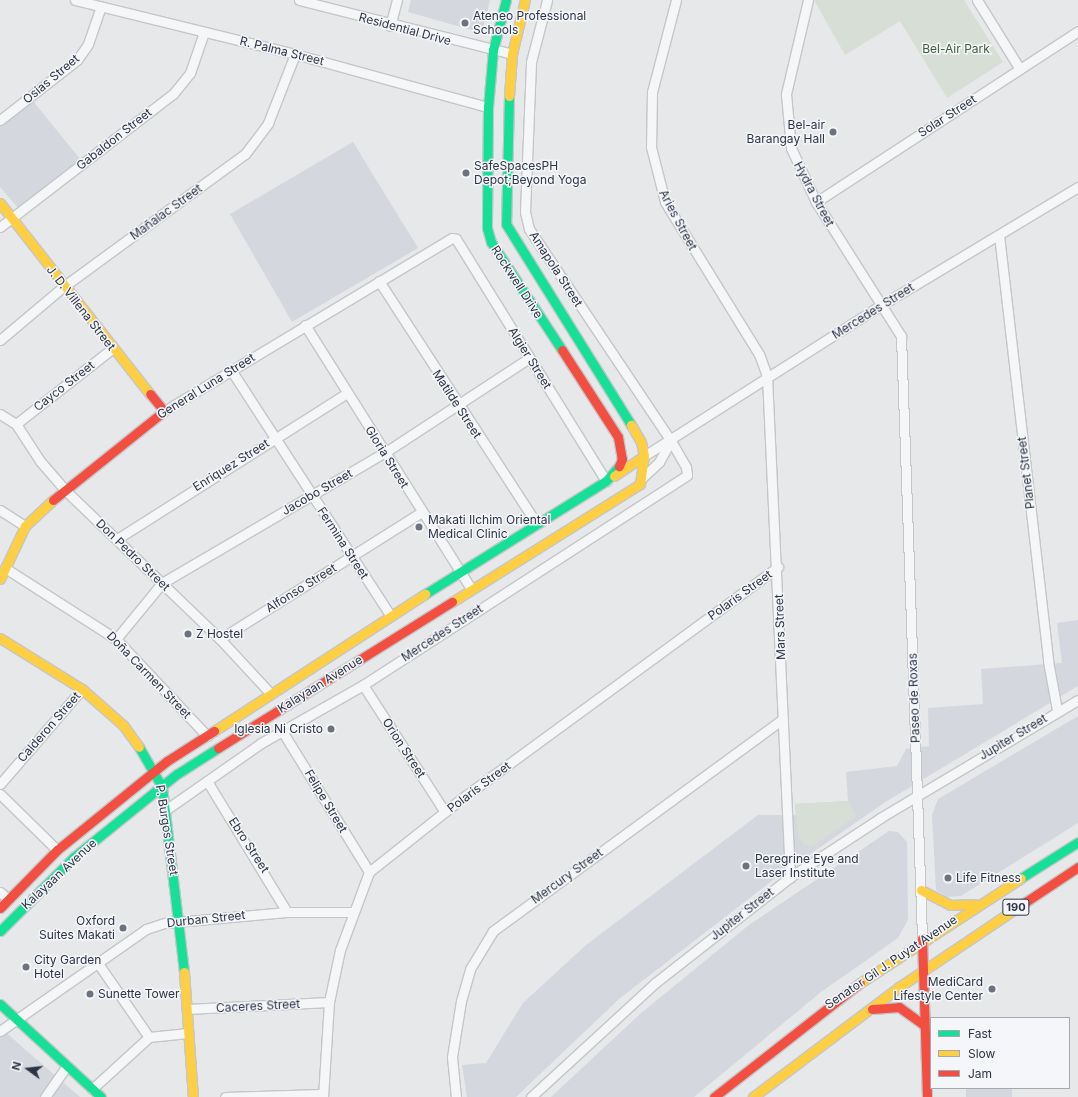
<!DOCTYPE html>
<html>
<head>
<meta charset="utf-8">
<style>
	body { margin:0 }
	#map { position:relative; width:1078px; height:1097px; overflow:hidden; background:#e6e8ea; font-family:Inter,sans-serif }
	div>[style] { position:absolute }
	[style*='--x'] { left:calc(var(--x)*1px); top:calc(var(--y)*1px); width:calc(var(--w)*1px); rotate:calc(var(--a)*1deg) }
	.built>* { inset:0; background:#d4d7dd }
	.green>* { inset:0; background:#d6ded6 }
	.roads { filter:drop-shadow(1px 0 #c4c6c8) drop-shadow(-1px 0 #c4c6c8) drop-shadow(0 1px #c4c6c8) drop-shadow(0 -1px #c4c6c8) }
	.street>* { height:9px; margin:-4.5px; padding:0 4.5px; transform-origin:4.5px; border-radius:4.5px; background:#f5f6f7 }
	.fast>* { height:9px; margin:-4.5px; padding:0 4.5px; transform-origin:4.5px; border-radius:4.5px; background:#16e098 }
	.slow>* { height:9px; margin:-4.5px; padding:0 4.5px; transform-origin:4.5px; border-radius:4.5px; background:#ffcf43 }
	.jam>* { height:9px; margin:-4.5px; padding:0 4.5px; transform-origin:4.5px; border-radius:4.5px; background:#f24e42 }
	.dots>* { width:11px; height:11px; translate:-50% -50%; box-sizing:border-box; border:2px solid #f4f6f9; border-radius:50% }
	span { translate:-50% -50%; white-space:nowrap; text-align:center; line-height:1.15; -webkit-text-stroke:3px #f4f6f9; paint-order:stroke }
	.shield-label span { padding:1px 3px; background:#f4f6f9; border:1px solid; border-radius:3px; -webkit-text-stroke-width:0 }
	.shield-label { font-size:11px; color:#2b3445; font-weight:700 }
	.poi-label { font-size:12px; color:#2b3445 }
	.left { translate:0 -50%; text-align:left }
	.right { translate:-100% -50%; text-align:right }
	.street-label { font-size:12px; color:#2b3445 }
	.park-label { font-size:12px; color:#3f6138 }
	.legend { position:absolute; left:930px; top:1017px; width:140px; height:72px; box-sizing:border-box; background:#f4f6f9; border:1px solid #a4a8b1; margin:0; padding:5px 7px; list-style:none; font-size:12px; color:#2b3445 }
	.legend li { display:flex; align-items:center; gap:8px; height:20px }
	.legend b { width:20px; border:1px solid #a4a8b1 }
	.north { position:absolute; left:8px; top:1049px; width:40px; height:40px; -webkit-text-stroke:3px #f4f6f9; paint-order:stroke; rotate:285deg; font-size:11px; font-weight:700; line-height:16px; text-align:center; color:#2b3445 }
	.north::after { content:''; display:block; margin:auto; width:14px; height:18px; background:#2b3445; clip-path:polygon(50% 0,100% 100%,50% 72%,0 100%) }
</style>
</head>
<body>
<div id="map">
	<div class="built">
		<div style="clip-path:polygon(411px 0,490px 0,482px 33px,408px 12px)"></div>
		<div style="clip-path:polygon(33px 101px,80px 159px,19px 209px,0 187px,0 126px)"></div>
		<div style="clip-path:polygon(353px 142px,418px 248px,292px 322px,230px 214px)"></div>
		<div style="clip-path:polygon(1078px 620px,1078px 686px,887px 801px,777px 877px,619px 999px,516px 1097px,467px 1097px,462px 1065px,486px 1063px,523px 1003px,586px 945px,758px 815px,796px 815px,795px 804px,848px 801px,846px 772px,897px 766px,906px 749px,929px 746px,928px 708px,983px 704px,981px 669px,1062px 663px,1057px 623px)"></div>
		<div style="clip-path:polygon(1078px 716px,1078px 823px,961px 896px,946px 897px,936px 890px,932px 815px,938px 799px)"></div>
		<div style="clip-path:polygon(889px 831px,898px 832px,907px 842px,908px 920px,898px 938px,821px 992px,694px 1097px,551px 1097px,640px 1014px,749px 925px)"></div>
		<div style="clip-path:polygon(0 1027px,28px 1052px,80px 1097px,0 1097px)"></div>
		<div style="clip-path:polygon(966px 1088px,1012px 1088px,1012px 1097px,966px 1097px)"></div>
	</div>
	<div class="green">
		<div style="clip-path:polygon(814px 0,964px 0,1003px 62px,947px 98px,900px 21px,845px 55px)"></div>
		<div style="clip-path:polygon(848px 801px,857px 816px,811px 847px,803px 844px,798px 836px,795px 804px)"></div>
	</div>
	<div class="roads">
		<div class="street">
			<div style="--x:75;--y:0;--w:227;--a:13.8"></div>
			<div style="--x:295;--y:54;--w:200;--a:15.4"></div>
			<div style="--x:299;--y:0;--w:220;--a:14.2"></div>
			<div style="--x:676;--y:0;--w:95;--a:104.6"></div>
			<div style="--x:652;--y:92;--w:55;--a:91"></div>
			<div style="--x:651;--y:147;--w:57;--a:75.7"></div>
			<div style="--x:665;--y:202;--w:179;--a:58.3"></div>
			<div style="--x:759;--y:354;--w:23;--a:70"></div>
			<div style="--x:767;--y:376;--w:502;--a:87.37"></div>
			<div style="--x:808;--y:0;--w:97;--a:103.2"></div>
			<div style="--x:786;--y:94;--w:54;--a:84.7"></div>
			<div style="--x:791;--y:148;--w:60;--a:65.2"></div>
			<div style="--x:816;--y:202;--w:159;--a:57.6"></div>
			<div style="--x:901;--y:336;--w:602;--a:88"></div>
			<div style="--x:977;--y:0;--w:81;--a:58.1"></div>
			<div style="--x:390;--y:26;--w:27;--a:-75"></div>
			<div style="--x:0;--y:120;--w:98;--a:-37.9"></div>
			<div style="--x:77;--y:60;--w:19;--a:-55"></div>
			<div style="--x:88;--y:44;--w:39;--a:-71"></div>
			<div style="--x:816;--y:202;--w:313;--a:-33.1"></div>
			<div style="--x:0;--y:227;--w:218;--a:-37.6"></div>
			<div style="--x:173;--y:94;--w:27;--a:-51"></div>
			<div style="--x:190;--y:73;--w:43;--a:-71.1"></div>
			<div style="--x:999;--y:235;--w:429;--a:83.4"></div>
			<div style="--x:1048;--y:661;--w:50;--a:79.6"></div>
			<div style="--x:379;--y:281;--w:290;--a:57"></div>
			<div style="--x:305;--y:325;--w:312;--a:57.8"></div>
			<div style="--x:0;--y:340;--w:82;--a:-40.1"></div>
			<div style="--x:63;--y:287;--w:225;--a:-36.2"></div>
			<div style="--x:245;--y:154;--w:39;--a:-53"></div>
			<div style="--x:268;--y:123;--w:74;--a:-68.6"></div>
			<div style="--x:231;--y:370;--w:292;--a:57"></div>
			<div style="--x:164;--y:411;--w:336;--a:-31"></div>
			<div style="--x:452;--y:238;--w:4;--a:14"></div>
			<div style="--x:456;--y:239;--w:285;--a:58.2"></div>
			<div style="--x:0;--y:414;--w:19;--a:32"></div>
			<div style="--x:16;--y:424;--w:44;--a:57"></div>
			<div style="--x:40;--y:461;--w:37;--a:49"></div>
			<div style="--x:64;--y:489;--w:216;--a:43.9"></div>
			<div style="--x:220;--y:639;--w:74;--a:47.2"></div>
			<div style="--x:16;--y:424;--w:123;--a:-38.1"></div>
			<div style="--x:644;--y:456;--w:283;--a:-32.5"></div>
			<div style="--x:883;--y:304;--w:227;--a:-31"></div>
			<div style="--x:643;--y:477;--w:22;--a:-43"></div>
			<div style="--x:659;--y:462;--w:23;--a:-61"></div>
			<div style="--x:0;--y:510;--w:30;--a:33"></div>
			<div style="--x:117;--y:539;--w:272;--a:-32.4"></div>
			<div style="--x:5;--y:568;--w:132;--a:32.6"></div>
			<div style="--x:116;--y:639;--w:133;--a:46.8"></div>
			<div style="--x:116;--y:639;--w:72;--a:-50.6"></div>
			<div style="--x:162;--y:583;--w:257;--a:-30.4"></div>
			<div style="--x:384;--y:453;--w:173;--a:-33.2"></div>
			<div style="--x:220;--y:639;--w:239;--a:-32.2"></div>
			<div style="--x:363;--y:685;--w:151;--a:57.2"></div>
			<div style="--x:282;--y:731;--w:166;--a:58.3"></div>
			<div style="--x:207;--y:781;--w:153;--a:58.6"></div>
			<div style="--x:0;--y:784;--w:125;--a:-49.2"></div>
			<div style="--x:0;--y:794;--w:80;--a:44.5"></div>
			<div style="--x:164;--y:811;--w:118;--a:-35"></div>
			<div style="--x:261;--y:743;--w:117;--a:-29.6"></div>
			<div style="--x:363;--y:685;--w:386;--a:-32.9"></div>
			<div style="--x:687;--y:475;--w:8;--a:-97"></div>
			<div style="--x:686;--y:467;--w:30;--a:-120"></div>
			<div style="--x:671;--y:441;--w:255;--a:-123.8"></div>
			<div style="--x:529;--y:229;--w:17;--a:-103"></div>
			<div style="--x:525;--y:212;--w:150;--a:-87.7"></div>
			<div style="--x:531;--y:62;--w:64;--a:-75.5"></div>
			<div style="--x:0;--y:892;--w:11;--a:41"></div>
			<div style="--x:97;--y:962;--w:91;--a:55.3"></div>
			<div style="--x:187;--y:1009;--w:142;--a:-2.8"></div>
			<div style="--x:0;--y:1031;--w:178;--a:-34.9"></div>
			<div style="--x:146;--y:929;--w:20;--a:-18"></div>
			<div style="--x:165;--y:923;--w:122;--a:-5.2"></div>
			<div style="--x:287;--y:912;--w:65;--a:0"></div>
			<div style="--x:92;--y:1089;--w:77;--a:-42.4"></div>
			<div style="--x:149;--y:1037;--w:39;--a:-6"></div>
			<div style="--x:45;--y:1097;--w:38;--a:-55"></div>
			<div style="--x:225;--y:1097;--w:97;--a:-1.8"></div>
			<div style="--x:323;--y:1097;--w:95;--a:-86.4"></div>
			<div style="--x:329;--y:1002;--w:53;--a:-78.1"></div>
			<div style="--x:340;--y:950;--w:83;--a:-69.6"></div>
			<div style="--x:369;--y:872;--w:117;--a:-38.4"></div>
			<div style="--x:461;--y:799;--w:393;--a:-36.2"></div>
			<div style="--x:456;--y:1097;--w:40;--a:-95.7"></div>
			<div style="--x:452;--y:1057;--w:57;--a:-80.9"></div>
			<div style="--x:461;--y:1001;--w:33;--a:-74"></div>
			<div style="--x:470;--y:969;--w:44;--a:-58.8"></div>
			<div style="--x:493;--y:931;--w:359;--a:-36.2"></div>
			<div style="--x:531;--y:1097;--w:168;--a:-42.6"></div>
			<div style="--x:655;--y:983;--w:172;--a:-38.1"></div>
			<div style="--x:790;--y:877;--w:108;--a:-33.2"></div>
			<div style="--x:880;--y:818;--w:230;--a:-30.8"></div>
		</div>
		<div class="fast">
			<div style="--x:506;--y:0;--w:52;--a:104.6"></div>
			<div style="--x:493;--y:50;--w:57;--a:95"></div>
			<div style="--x:488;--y:107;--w:121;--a:90.5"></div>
			<div style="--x:487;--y:228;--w:15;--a:74"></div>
			<div style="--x:491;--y:242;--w:129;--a:56.7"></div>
			<div style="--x:509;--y:96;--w:128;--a:91.3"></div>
			<div style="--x:506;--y:224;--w:237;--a:58.1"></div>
			<div style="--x:425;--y:594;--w:213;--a:-32"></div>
			<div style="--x:606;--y:481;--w:20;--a:-49"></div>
			<div style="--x:139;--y:747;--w:46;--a:60.1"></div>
			<div style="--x:162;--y:787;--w:186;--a:83.2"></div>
			<div style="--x:1021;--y:878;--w:67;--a:-32.3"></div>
			<div style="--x:0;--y:931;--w:105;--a:-45"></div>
			<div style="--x:74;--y:857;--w:132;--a:-38.9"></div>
			<div style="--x:177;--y:774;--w:49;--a:-32.4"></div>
			<div style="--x:0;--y:1004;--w:137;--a:42.6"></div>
		</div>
		<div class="slow">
			<div style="--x:509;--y:96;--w:42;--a:-85.9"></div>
			<div style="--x:512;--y:54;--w:56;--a:-76.5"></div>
			<div style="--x:0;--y:203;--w:243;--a:51.9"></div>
			<div style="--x:614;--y:476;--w:36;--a:-34"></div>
			<div style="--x:0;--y:579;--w:59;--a:-64.7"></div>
			<div style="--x:25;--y:526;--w:38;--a:-43"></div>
			<div style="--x:452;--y:602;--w:222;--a:-32.1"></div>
			<div style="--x:640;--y:484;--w:28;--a:-82"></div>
			<div style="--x:644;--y:456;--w:14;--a:-102"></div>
			<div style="--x:641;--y:442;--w:20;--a:-120"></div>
			<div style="--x:0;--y:638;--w:97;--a:31.9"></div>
			<div style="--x:82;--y:689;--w:55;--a:41.3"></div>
			<div style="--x:123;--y:725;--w:27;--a:54"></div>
			<div style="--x:214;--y:731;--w:252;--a:-33"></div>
			<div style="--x:921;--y:890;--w:33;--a:27"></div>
			<div style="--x:950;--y:905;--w:25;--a:-2"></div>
			<div style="--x:184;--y:972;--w:125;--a:85.9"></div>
			<div style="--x:860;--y:983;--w:192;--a:-33.1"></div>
			<div style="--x:753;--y:1097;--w:183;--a:-37"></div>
			<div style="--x:899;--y:987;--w:147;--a:-33.9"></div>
		</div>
		<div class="jam">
			<div style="--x:562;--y:350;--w:103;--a:57.2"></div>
			<div style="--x:618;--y:437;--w:22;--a:80"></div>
			<div style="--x:622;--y:459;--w:8;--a:113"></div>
			<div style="--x:53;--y:500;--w:142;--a:-38.7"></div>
			<div style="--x:164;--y:411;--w:22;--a:-129"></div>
			<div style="--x:218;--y:748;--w:276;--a:-32"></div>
			<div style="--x:1021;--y:905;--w:69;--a:-33.7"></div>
			<div style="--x:0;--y:908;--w:81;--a:-45.5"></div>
			<div style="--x:57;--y:850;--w:141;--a:-39"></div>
			<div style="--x:167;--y:761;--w:56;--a:-32.6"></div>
			<div style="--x:922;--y:938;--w:159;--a:88.2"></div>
			<div style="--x:872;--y:1009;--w:27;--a:-4"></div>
			<div style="--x:899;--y:1007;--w:31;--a:36"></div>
			<div style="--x:714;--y:1097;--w:185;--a:-38"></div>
		</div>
	</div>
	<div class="dots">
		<div style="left:465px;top:23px;background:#6c737f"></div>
		<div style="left:833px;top:132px;background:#6c737f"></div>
		<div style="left:466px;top:173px;background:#6c737f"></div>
		<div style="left:419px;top:527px;background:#6c737f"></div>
		<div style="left:188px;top:634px;background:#6c737f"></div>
		<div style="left:331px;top:729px;background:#6c737f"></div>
		<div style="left:746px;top:866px;background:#6c737f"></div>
		<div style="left:948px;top:878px;background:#6c737f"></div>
		<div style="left:123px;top:928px;background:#6c737f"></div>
		<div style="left:26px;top:967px;background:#6c737f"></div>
		<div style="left:992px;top:989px;background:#6c737f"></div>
		<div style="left:90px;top:994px;background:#6c737f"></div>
	</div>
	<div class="shield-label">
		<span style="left:1016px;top:907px">190</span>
	</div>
	<div class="poi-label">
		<span class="left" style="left:473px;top:23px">Ateneo Professional<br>Schools</span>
		<span class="right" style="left:825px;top:132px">Bel-air<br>Barangay Hall</span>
		<span class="left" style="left:474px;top:173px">SafeSpacesPH<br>Depot;Beyond Yoga</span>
		<span class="left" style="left:428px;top:527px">Makati Ilchim Oriental<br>Medical Clinic</span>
		<span class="left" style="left:196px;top:634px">Z Hostel</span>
		<span class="right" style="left:323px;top:729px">Iglesia Ni Cristo</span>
		<span class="left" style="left:755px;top:866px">Peregrine Eye and<br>Laser Institute</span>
		<span class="left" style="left:956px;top:878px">Life Fitness</span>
		<span class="right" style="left:115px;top:928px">Oxford<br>Suites Makati</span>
		<span class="left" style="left:34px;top:967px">City Garden<br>Hotel</span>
		<span class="right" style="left:983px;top:989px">MediCard<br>Lifestyle Center</span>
		<span class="left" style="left:98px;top:994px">Sunette Tower</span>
	</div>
	<div class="street-label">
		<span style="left:405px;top:29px;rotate:15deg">Residential Drive</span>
		<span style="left:282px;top:51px;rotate:14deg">R. Palma Street</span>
		<span style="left:51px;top:79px;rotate:-40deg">Osias Street</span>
		<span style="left:947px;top:116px;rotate:-33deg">Solar Street</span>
		<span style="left:114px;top:139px;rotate:-38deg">Gabaldon Street</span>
		<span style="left:814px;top:194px;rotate:62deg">Hydra Street</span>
		<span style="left:166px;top:212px;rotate:-36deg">Mañalac Street</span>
		<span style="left:678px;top:220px;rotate:62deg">Aries Street</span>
		<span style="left:556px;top:269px;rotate:57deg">Amapola Street</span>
		<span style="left:517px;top:282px;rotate:57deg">Rockwell Drive</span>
		<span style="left:81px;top:308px;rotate:52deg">J. D. Villena Street</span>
		<span style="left:873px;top:311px;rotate:-32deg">Mercedes Street</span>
		<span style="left:530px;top:358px;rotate:58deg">Algier Street</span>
		<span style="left:64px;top:386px;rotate:-38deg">Cayco Street</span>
		<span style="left:206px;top:386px;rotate:-32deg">General Luna Street</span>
		<span style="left:457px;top:404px;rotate:57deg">Matilde Street</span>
		<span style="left:387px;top:457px;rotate:58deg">Gloria Street</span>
		<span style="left:231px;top:465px;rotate:-32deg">Enriquez Street</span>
		<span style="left:1026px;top:473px;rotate:-97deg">Planet Street</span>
		<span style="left:317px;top:492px;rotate:-30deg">Jacobo Street</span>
		<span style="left:343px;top:543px;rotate:57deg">Fermina Street</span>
		<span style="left:133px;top:555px;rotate:44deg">Don Pedro Street</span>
		<span style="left:301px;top:588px;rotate:-32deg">Alfonso Street</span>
		<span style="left:740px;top:595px;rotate:-36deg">Polaris Street</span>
		<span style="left:780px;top:627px;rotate:-92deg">Mars Street</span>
		<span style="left:442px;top:633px;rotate:-33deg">Mercedes Street</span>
		<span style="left:149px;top:675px;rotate:46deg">Doña Carmen Street</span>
		<span style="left:320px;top:684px;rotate:-32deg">Kalayaan Avenue</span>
		<span style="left:914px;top:698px;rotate:-92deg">Paseo de Roxas</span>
		<span style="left:49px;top:727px;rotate:-49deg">Calderon Street</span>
		<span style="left:1013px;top:737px;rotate:-31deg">Jupiter Street</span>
		<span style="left:404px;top:748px;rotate:57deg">Orion Street</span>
		<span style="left:479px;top:787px;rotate:-37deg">Polaris Street</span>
		<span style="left:326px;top:801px;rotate:59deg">Felipe Street</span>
		<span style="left:167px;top:830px;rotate:81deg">P. Burgos Street</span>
		<span style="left:249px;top:845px;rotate:57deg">Ebro Street</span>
		<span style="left:59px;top:874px;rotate:-43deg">Kalayaan Avenue</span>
		<span style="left:567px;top:876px;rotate:-36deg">Mercury Street</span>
		<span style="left:742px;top:914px;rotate:-38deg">Jupiter Street</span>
		<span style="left:206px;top:919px;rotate:-6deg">Durban Street</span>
		<span style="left:891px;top:962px;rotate:-34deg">Senator Gil J. Puyat Avenue</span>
		<span style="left:258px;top:1006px;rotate:-3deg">Caceres Street</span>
	</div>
	<div class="park-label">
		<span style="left:956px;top:49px">Bel-Air Park</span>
	</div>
	<ul class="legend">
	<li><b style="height:5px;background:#16e098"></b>Fast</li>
	<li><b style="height:5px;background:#ffcf43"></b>Slow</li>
	<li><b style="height:5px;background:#f24e42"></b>Jam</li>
	</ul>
	<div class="north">N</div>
</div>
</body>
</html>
